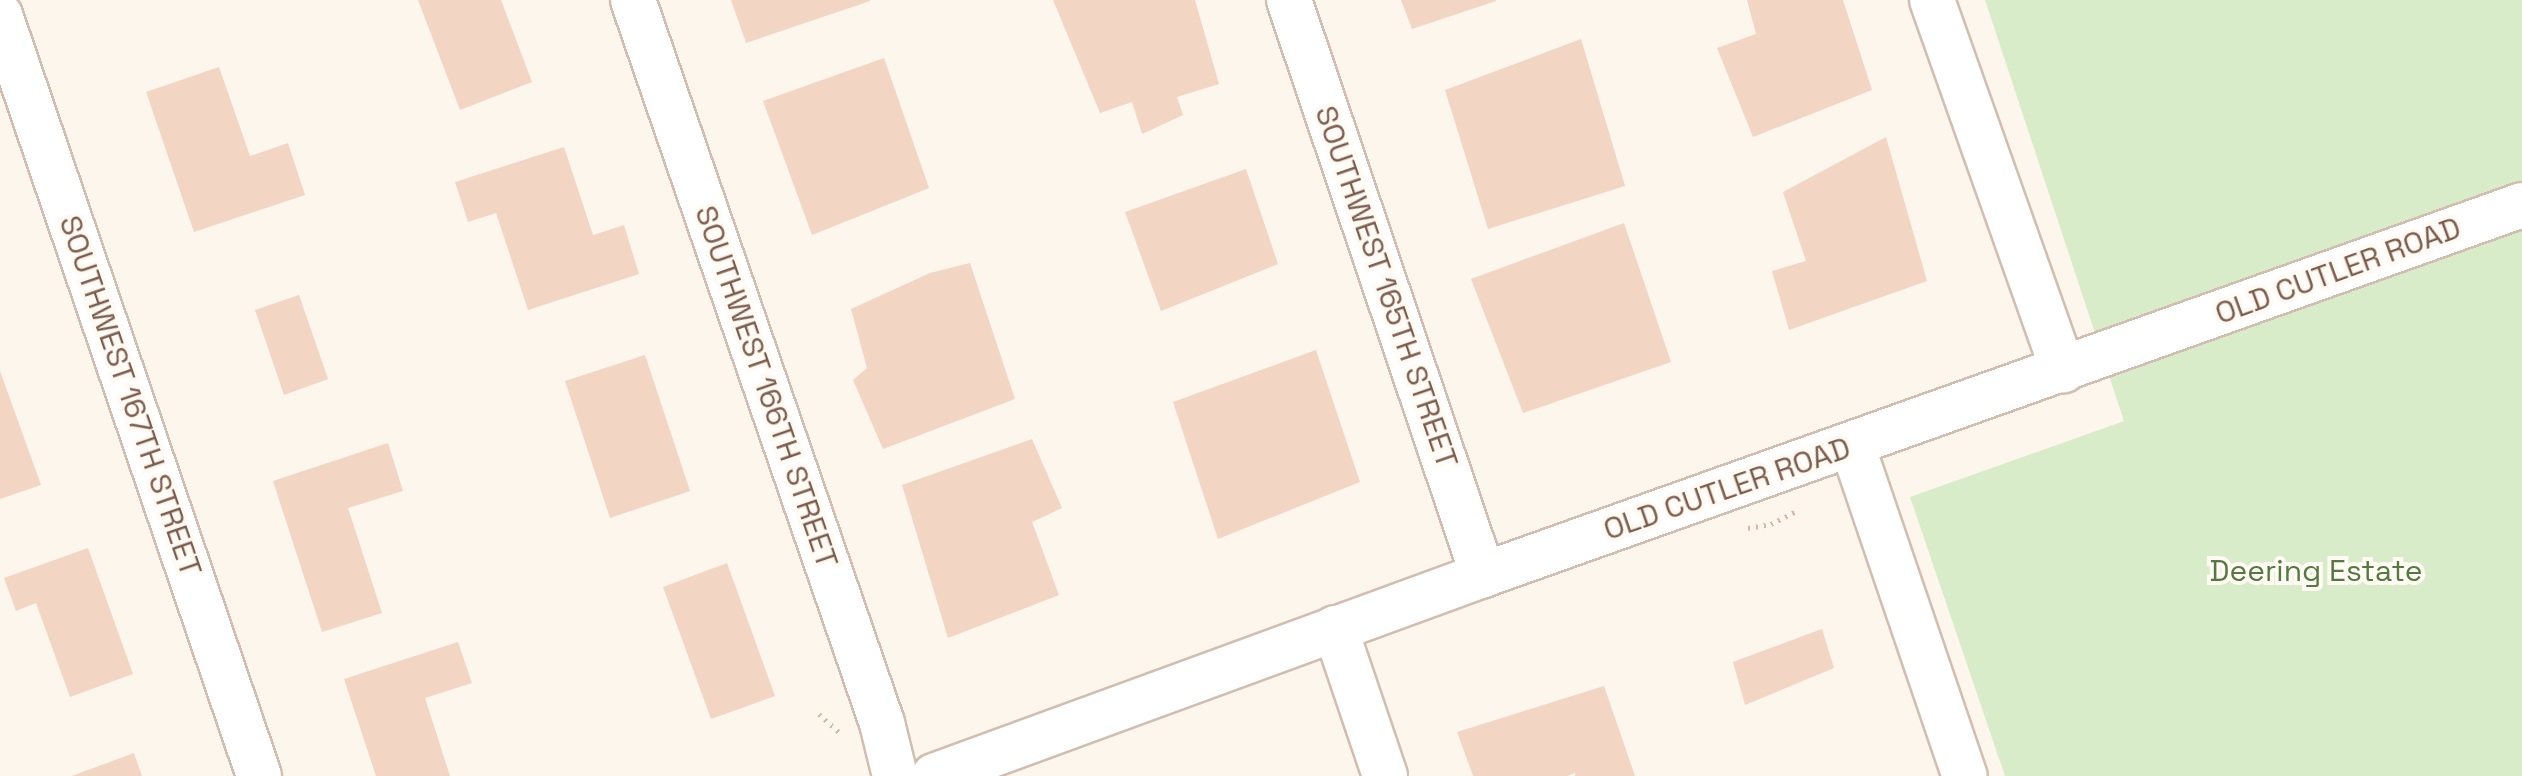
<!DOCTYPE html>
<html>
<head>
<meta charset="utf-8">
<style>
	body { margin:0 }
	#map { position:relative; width:2522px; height:776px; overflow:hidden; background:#fdf6ec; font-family:"Space Grotesk",sans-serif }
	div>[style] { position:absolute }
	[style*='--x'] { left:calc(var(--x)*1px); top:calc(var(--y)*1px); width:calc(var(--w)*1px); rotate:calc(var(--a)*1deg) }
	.green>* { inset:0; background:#d8ecc9 }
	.building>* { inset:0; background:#f3d5c3 }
	.path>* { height:5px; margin-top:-2.5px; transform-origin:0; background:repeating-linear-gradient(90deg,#d9b8a5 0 2px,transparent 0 8px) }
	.roads { filter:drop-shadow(2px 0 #d1beb0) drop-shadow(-2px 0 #d1beb0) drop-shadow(0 2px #d1beb0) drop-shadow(0 -2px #d1beb0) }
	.minor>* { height:44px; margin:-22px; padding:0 22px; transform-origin:22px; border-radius:22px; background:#fff }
	.secondary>* { height:44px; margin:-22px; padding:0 22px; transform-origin:22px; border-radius:22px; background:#fff }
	span { translate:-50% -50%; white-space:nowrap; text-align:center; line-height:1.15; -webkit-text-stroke:8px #fffaf3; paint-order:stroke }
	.street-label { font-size:30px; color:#7a5c4d }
	.park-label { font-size:30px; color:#537a41 }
</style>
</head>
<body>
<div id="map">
	<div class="green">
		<div style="clip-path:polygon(1985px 0,2522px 0,2522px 776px,2005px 776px,1910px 497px,2124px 421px)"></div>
	</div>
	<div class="building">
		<div style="clip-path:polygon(418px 0,501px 0,532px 82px,460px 110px)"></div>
		<div style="clip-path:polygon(731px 0,870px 0,870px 1px,746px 43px)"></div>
		<div style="clip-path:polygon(1053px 0,1195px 0,1219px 84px,1177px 97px,1183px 115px,1142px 134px,1132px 102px,1100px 113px)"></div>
		<div style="clip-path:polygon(1401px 0,1496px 0,1496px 1px,1412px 29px)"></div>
		<div style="clip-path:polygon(1747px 0,1843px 0,1872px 90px,1753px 137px,1717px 48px,1756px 34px)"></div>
		<div style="clip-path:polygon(1581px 39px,1625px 186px,1488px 229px,1445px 90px)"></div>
		<div style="clip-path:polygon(884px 58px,929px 188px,812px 235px,763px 101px)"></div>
		<div style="clip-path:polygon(219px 67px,250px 156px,288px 143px,305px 195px,194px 232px,146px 92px)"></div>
		<div style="clip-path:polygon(1886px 137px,1927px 281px,1789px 330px,1772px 271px,1806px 261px,1783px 192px)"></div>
		<div style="clip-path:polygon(564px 147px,593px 235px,624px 225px,639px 274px,528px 310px,496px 213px,468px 222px,455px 182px)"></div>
		<div style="clip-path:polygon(1246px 169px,1278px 264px,1161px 311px,1125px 212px)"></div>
		<div style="clip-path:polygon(1624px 223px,1671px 362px,1523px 413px,1471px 279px)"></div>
		<div style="clip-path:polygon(970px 263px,1015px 399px,883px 449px,853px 380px,867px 368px,851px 309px,930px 273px)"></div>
		<div style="clip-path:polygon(299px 295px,328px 379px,284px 395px,255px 310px)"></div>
		<div style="clip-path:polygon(1316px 350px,1360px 482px,1218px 539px,1173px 402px)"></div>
		<div style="clip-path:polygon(645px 355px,690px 491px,610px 518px,565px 381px)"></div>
		<div style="clip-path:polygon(0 371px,41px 485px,0 499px)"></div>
		<div style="clip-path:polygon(1032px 439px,1062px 508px,1032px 522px,1059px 595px,948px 638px,902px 485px)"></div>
		<div style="clip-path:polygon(388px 443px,403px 491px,348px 508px,382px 613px,322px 632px,273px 481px)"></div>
		<div style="clip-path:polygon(88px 548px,133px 674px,70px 697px,36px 603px,16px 611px,4px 578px)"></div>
		<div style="clip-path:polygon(727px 563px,775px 696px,711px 719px,663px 587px)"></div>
		<div style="clip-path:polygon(1822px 629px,1834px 668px,1745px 705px,1733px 662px)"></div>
		<div style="clip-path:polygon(458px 642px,472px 683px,425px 698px,450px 776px,376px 776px,344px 679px)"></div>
		<div style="clip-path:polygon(1604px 686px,1635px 776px,1575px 776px,1575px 773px,1567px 776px,1473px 776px,1457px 732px)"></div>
		<div style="clip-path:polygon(134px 753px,142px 776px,72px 776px)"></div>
	</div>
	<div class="path">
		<div style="--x:1748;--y:528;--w:23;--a:-10"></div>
		<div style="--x:1771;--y:524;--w:27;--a:-27"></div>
		<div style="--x:819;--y:714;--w:27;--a:42"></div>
	</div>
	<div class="roads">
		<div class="minor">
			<div style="--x:633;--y:0;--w:765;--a:71"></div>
			<div style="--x:882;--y:723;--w:55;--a:76.2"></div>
			<div style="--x:1289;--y:0;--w:607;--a:71.36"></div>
			<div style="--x:1932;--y:0;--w:393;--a:70.5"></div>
			<div style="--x:0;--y:15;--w:804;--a:71.2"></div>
			<div style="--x:1852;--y:445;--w:350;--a:71.2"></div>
			<div style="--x:1335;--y:628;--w:156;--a:71.3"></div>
		</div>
		<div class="secondary">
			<div style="--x:934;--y:776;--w:585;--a:-20.11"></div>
			<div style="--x:1483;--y:575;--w:1103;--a:-19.6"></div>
		</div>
	</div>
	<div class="street-label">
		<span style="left:2338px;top:271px;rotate:-20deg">OLD CUTLER ROAD</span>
		<span style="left:1386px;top:287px;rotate:71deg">SOUTHWEST 165TH STREET</span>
		<span style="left:766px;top:387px;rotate:71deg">SOUTHWEST 166TH STREET</span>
		<span style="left:130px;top:396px;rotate:71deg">SOUTHWEST 167TH STREET</span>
		<span style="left:1727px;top:489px;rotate:-19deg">OLD CUTLER ROAD</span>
	</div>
	<div class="park-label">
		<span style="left:2316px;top:571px">Deering Estate</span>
	</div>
</div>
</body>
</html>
